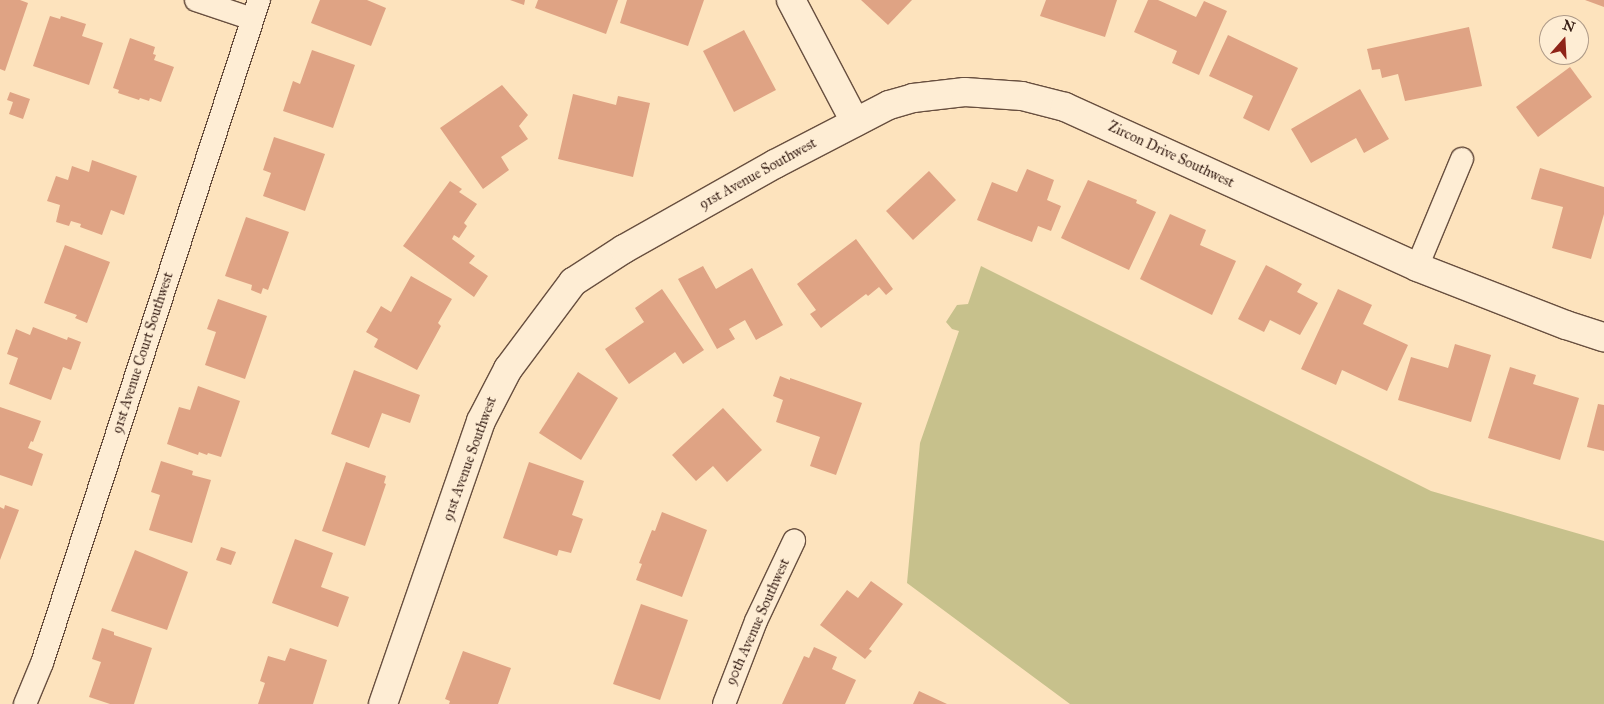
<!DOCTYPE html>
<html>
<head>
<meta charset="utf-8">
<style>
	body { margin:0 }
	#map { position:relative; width:1604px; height:704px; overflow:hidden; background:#fde3bd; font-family:"IM FELL Great Primer",serif }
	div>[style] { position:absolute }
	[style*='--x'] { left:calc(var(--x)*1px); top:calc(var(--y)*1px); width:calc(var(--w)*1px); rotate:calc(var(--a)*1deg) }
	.green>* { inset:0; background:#c7c18c }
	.building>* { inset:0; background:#dfa384 }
	.roads { filter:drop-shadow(1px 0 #684f3f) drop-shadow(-1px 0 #684f3f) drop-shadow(0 1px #684f3f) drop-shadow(0 -1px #684f3f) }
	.minor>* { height:22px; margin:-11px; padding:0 11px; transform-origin:11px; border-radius:11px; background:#feedd4 }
	.tertiary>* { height:28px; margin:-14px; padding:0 14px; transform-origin:14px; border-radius:14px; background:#feedd4 }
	span { translate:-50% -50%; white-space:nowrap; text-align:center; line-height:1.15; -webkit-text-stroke:4px #feedd4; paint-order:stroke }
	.street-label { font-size:14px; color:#361e15 }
	.north { position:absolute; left:1539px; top:15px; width:50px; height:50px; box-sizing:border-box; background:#feedd4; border:1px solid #ae9a88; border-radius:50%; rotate:19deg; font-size:14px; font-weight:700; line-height:20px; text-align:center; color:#361e15 }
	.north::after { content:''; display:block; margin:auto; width:18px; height:22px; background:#8f2418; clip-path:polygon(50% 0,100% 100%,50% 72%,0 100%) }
</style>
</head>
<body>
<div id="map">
	<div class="green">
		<div style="clip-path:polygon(981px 266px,1431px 491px,1604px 541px,1604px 704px,1070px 704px,907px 583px,920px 443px,959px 331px,952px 329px,946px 322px,957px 305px,968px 304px)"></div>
	</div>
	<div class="building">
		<div style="clip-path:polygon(0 0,20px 0,28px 3px,5px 71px,0 69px)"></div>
		<div style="clip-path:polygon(320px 0,367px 0,386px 8px,371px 46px,311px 23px)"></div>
		<div style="clip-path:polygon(510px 0,525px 0,524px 5px)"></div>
		<div style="clip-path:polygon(538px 0,618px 0,606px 34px,535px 8px)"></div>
		<div style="clip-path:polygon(627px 0,704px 0,688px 46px,620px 23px)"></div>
		<div style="clip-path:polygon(861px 0,912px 0,888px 25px)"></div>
		<div style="clip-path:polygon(1046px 0,1117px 0,1105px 37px,1040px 16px)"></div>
		<div style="clip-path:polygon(1148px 0,1158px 0,1196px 17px,1204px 1px,1227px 11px,1199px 75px,1172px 63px,1177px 51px,1134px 32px)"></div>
		<div style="clip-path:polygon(1585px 0,1604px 0,1604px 7px)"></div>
		<div style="clip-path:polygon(50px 16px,60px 19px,61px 16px,86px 24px,82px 36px,103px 43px,89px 85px,33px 66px)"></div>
		<div style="clip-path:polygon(1469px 27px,1482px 86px,1405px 101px,1398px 74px,1382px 78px,1380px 69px,1372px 70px,1367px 49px)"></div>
		<div style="clip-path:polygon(744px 30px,776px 90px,734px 112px,703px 51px)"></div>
		<div style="clip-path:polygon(1228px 35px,1298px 68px,1269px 131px,1243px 118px,1253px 96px,1209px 76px)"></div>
		<div style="clip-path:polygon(130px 38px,155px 47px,153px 54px,156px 55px,154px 60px,174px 67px,161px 102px,150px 98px,149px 101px,140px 98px,139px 100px,118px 93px,119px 90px,113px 88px)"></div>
		<div style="clip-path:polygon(312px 50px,355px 65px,333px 128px,283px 111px,293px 81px,300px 84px)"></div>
		<div style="clip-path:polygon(1570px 67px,1592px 97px,1538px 137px,1516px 107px)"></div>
		<div style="clip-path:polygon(502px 85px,528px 115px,519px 126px,528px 139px,501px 157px,509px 170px,483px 189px,440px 128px)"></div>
		<div style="clip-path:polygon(1360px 89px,1389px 139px,1364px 153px,1356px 138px,1311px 163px,1291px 129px)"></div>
		<div style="clip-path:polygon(10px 92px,30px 99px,23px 119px,9px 114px,13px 102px,7px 100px)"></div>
		<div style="clip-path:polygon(573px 94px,616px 105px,618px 96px,650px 103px,633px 177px,558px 159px)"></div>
		<div style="clip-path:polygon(274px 137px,325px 154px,305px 211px,263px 196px,271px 173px,263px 170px)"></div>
		<div style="clip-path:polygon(92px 160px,137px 176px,124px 215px,111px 210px,102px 235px,80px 227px,81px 224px,71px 221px,69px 226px,56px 222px,60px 205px,47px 201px,56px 176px,68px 180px,72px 166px,89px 172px)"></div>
		<div style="clip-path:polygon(1540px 168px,1604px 187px,1604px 214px,1591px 259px,1552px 248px,1563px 207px,1531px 199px)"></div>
		<div style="clip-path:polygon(1027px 169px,1054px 180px,1047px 200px,1061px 206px,1051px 231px,1038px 226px,1032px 242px,977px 220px,992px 182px,1017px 192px)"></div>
		<div style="clip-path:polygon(929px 171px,956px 200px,913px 240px,886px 211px)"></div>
		<div style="clip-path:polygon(1088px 180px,1137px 200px,1136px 203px,1156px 212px,1129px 270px,1061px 238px)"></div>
		<div style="clip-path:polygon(450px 181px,462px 189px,459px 192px,477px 204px,464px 223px,467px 226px,459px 238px,454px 235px,452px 239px,475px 256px,469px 263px,488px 276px,474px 297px,403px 246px)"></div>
		<div style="clip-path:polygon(1170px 214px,1206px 230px,1200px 245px,1236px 261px,1212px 315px,1140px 279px)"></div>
		<div style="clip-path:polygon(246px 217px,289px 232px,268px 290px,263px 288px,261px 294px,251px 290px,252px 285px,225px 276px)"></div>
		<div style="clip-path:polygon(856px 239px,893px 289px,886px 295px,879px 287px,868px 296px,866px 294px,821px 328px,810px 314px,816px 310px,797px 284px)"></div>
		<div style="clip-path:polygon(65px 245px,110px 262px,87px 323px,75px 318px,77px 315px,44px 303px)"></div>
		<div style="clip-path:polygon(1266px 265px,1302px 284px,1297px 292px,1318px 303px,1300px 335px,1270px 320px,1264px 332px,1238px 319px)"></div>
		<div style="clip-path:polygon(703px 266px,716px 289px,752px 268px,783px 325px,756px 340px,745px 320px,729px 329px,735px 339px,717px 349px,678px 279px)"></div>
		<div style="clip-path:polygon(411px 276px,452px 299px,438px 323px,441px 326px,417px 370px,374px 347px,378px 339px,366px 332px,381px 306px,391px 312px)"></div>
		<div style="clip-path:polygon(662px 289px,704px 350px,683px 364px,675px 352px,629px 384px,605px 349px,644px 322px,635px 308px)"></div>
		<div style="clip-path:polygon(1338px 289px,1372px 305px,1363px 324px,1408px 345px,1387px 391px,1342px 370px,1336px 385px,1301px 369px)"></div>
		<div style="clip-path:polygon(218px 299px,267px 316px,245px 379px,205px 365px,216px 332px,207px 329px)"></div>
		<div style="clip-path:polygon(33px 327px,67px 340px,68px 337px,81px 342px,71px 370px,63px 367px,51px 400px,9px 384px,18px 358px,7px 354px,16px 329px,30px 335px)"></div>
		<div style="clip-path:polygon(1455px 344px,1491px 355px,1471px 422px,1398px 400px,1411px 357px,1448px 368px)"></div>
		<div style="clip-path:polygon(1510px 367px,1536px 375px,1533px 384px,1579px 398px,1560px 460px,1488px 438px)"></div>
		<div style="clip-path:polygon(354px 370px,420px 395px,410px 423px,382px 413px,369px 448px,331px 434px)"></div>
		<div style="clip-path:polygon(578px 372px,618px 398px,581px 460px,539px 433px)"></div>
		<div style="clip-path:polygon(780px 376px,790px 380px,790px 378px,862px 403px,836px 475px,810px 466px,820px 437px,776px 422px,783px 400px,773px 396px)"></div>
		<div style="clip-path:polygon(198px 386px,240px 401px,221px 457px,208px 453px,207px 455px,199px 452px,198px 455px,167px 444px,179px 407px,190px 410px)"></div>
		<div style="clip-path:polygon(1598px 404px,1604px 405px,1604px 451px,1587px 447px)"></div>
		<div style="clip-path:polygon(0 407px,41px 421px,33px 442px,31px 441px,28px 448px,43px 454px,32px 486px,0 475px)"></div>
		<div style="clip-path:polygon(723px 408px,762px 450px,727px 482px,713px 466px,696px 481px,672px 455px)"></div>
		<div style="clip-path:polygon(161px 461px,193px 471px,192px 475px,211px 480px,192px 543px,149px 530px,160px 495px,151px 492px)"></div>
		<div style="clip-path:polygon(346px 462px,386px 476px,384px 483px,386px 484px,365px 546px,322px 531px)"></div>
		<div style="clip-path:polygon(529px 462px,584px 481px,572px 515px,583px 519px,571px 553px,559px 550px,557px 556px,503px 538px)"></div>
		<div style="clip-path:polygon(5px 505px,19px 510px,0 560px,0 507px,4px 509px)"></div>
		<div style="clip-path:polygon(662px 512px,707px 530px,682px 597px,636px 580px,642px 564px,639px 563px,652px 530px,655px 531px)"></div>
		<div style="clip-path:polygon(295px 539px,333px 553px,321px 587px,349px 597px,338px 627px,272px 603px)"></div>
		<div style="clip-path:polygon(221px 547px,236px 552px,231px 565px,216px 560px)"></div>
		<div style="clip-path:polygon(135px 550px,188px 572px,167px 630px,111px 611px)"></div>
		<div style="clip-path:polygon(871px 581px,903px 604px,869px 649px,872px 651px,865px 659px,820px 625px,847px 590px,858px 598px)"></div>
		<div style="clip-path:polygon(641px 604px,688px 620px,660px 700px,613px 684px)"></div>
		<div style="clip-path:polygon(102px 628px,114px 632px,114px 635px,152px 648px,134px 704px,110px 704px,89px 697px,101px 662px,92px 659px)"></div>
		<div style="clip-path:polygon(814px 647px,837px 657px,832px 669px,856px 680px,845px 704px,782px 704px,804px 656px,809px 658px)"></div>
		<div style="clip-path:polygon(290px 648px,327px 660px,313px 704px,258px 704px,265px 683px,260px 681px,268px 656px,285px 661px)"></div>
		<div style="clip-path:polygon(463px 651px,511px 668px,498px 704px,449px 704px,450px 701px,445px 699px)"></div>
		<div style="clip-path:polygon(919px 691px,947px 704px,913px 704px)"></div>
	</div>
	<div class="roads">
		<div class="minor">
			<div style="--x:196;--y:0;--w:59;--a:18.7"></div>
			<div style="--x:1417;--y:267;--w:117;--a:-67.4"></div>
			<div style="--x:25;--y:704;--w:44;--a:-67.5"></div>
			<div style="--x:42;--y:663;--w:698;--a:-71.88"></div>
			<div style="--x:724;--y:704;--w:89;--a:-68.9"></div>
			<div style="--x:756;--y:621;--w:89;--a:-64.6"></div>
		</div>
		<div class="tertiary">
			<div style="--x:791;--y:0;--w:138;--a:62.3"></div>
			<div style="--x:383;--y:704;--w:299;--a:-70.9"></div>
			<div style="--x:481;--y:421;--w:59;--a:-62.6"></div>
			<div style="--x:508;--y:369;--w:109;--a:-53.2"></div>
			<div style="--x:573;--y:282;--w:61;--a:-32.9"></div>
			<div style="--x:624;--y:249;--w:173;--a:-29.4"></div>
			<div style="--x:775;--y:164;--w:128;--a:-27.4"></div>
			<div style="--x:889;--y:105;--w:25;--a:-16"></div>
			<div style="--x:913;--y:98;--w:52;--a:-6.6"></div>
			<div style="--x:965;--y:92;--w:57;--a:4"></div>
			<div style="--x:1022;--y:96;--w:44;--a:14.3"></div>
			<div style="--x:1065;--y:107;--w:387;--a:24.4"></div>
			<div style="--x:1417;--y:267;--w:160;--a:21.3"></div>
			<div style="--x:1566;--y:325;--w:40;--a:18"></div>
		</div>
	</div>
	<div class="street-label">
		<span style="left:1171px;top:155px;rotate:25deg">Zircon Drive Southwest</span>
		<span style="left:758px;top:174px;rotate:-29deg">91st Avenue Southwest</span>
		<span style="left:143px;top:353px;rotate:-72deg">91st Avenue Court Southwest</span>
		<span style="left:470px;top:459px;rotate:-70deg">91st Avenue Southwest</span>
		<span style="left:758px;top:622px;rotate:-66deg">90th Avenue Southwest</span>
	</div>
	<div class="north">N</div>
</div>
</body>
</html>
